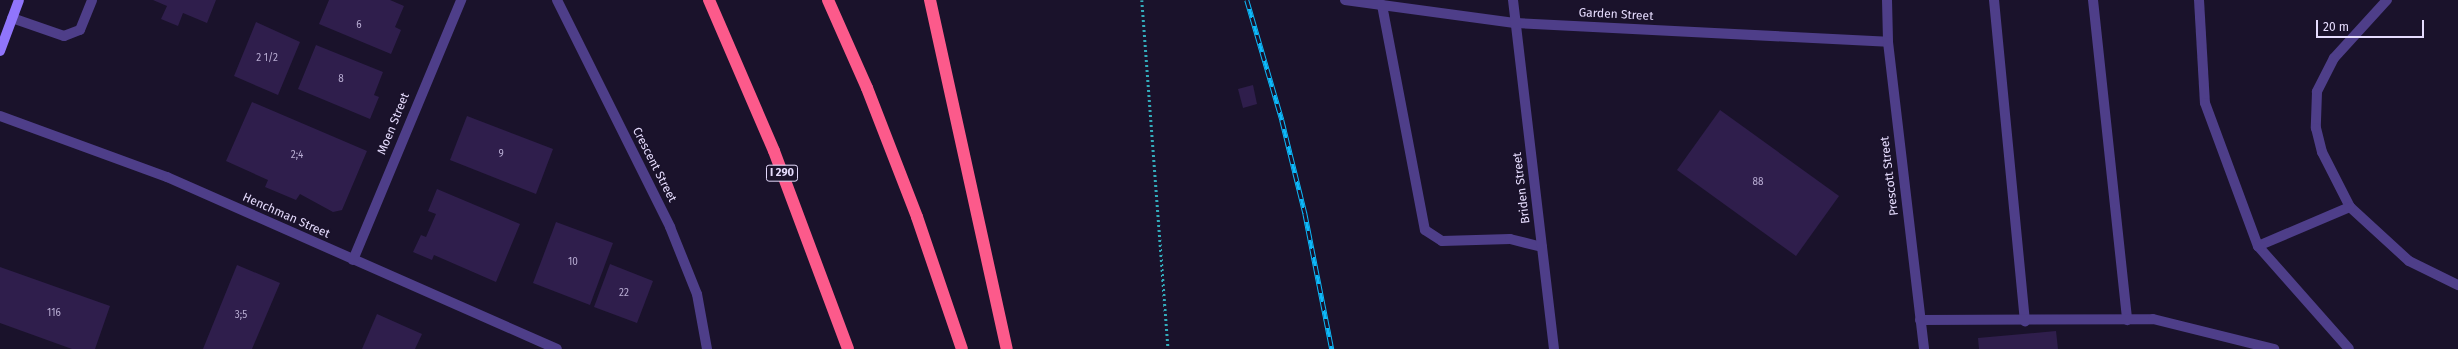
<!DOCTYPE html>
<html>
<head>
<meta charset="utf-8">
<style>
	body { margin:0 }
	#map { position:relative; width:2458px; height:349px; overflow:hidden; background:#1a122b; font-family:"Fira Sans",sans-serif }
	div>[style] { position:absolute }
	[style*='--x'] { left:calc(var(--x)*1px); top:calc(var(--y)*1px); width:calc(var(--w)*1px); rotate:calc(var(--a)*1deg) }
	.building>* { inset:0; background:#2f1e4c }
	.path>* { height:2.5px; margin-top:-1.25px; transform-origin:0; background:repeating-linear-gradient(90deg,#33acbc 0 2px,transparent 0 5px) }
	.lane>* { height:10px; margin:-5px; padding:0 5px; transform-origin:5px; border-radius:5px; background:#4e3e89 }
	.street>* { height:10px; margin:-5px; padding:0 5px; transform-origin:5px; border-radius:5px; background:#4e3e89 }
	.secondary>* { height:10px; margin:-5px; padding:0 5px; transform-origin:5px; border-radius:5px; background:#9075fc }
	.highway>* { height:12px; margin:-6px; padding:0 6px; transform-origin:6px; border-radius:6px; background:#fc5a8b }
	.rail>* { height:4.5px; margin-top:-2.25px; transform-origin:0; background:repeating-linear-gradient(90deg,#1a122b 0 9px,#0db9fa 0 18px); box-sizing:border-box; border-block:1px solid #0db9fa }
	span { translate:-50% -50%; white-space:nowrap; text-align:center; line-height:1.15; -webkit-text-stroke:3px #1a122b; paint-order:stroke }
	.number-label { font-size:10px; color:#b8acd2 }
	.number-label span { -webkit-text-stroke-width:0 }
	.shield-label span { padding:1px 3px; background:#1a122b; border:1px solid; border-radius:3px; -webkit-text-stroke-width:0 }
	.shield-label { font-size:11px; color:#e6dcfe; font-weight:700 }
	.street-label { font-size:12px; color:#e6dcfe }
	.scale { position:absolute; left:2316px; top:20px; width:108px; height:18px; box-sizing:border-box; border:2px solid #e6dcfe; border-top:0; padding-left:5px; font-size:12px; line-height:14px; white-space:nowrap; color:#e6dcfe; -webkit-text-stroke:3px #1a122b; paint-order:stroke }
</style>
</head>
<body>
<div id="map">
	<div class="building">
		<div style="clip-path:polygon(153px 0,216px 0,207px 23px,183px 13px,178px 26px,161px 19px,167px 6px)"></div>
		<div style="clip-path:polygon(329px 0,390px 0,404px 6px,395px 27px,401px 30px,391px 54px,319px 24px)"></div>
		<div style="clip-path:polygon(256px 22px,300px 42px,278px 95px,234px 76px)"></div>
		<div style="clip-path:polygon(316px 45px,383px 72px,374px 95px,379px 97px,370px 119px,298px 89px)"></div>
		<div style="clip-path:polygon(1253px 85px,1257px 104px,1243px 108px,1238px 89px)"></div>
		<div style="clip-path:polygon(252px 102px,367px 151px,342px 210px,333px 212px,300px 194px,296px 200px,265px 187px,268px 180px,226px 161px)"></div>
		<div style="clip-path:polygon(1720px 110px,1839px 196px,1796px 256px,1677px 170px)"></div>
		<div style="clip-path:polygon(467px 116px,553px 149px,536px 194px,450px 160px)"></div>
		<div style="clip-path:polygon(437px 189px,520px 224px,496px 282px,434px 255px,432px 260px,413px 252px,421px 235px,426px 237px,436px 214px,428px 211px)"></div>
		<div style="clip-path:polygon(556px 222px,613px 243px,590px 305px,533px 283px)"></div>
		<div style="clip-path:polygon(610px 264px,653px 281px,637px 323px,594px 307px)"></div>
		<div style="clip-path:polygon(237px 265px,280px 283px,252px 349px,203px 349px)"></div>
		<div style="clip-path:polygon(0 267px,110px 306px,95px 349px,72px 349px,0 323px)"></div>
		<div style="clip-path:polygon(377px 314px,422px 334px,415px 349px,362px 349px)"></div>
		<div style="clip-path:polygon(2056px 331px,2058px 349px,1979px 349px,1978px 338px)"></div>
	</div>
	<div class="path">
		<div style="--x:1142;--y:0;--w:350;--a:85.7"></div>
	</div>
	<div class="lane">
		<div style="--x:1994;--y:0;--w:323;--a:84.5"></div>
		<div style="--x:2093;--y:0;--w:322;--a:83.9"></div>
		<div style="--x:2199;--y:0;--w:103;--a:86.7"></div>
		<div style="--x:2205;--y:103;--w:153;--a:69.7"></div>
		<div style="--x:2258;--y:246;--w:137;--a:48.5"></div>
		<div style="--x:2387;--y:0;--w:79;--a:132.4"></div>
		<div style="--x:2334;--y:58;--w:38;--a:117"></div>
		<div style="--x:2317;--y:92;--w:36;--a:92"></div>
		<div style="--x:2316;--y:128;--w:25;--a:76"></div>
		<div style="--x:2322;--y:152;--w:62;--a:63"></div>
		<div style="--x:2350;--y:207;--w:80;--a:42.5"></div>
		<div style="--x:2409;--y:261;--w:55;--a:26.1"></div>
		<div style="--x:1382;--y:5;--w:229;--a:79.2"></div>
		<div style="--x:1425;--y:230;--w:20;--a:33"></div>
		<div style="--x:1442;--y:241;--w:68;--a:-1.7"></div>
		<div style="--x:1510;--y:239;--w:33;--a:14"></div>
		<div style="--x:12;--y:18;--w:55;--a:19.1"></div>
		<div style="--x:64;--y:36;--w:17;--a:-21"></div>
		<div style="--x:80;--y:30;--w:32;--a:-68"></div>
		<div style="--x:2258;--y:246;--w:100;--a:-23"></div>
		<div style="--x:1920;--y:320;--w:233;--a:-0.2"></div>
		<div style="--x:2153;--y:319;--w:125;--a:13.9"></div>
	</div>
	<div class="street">
		<div style="--x:557;--y:0;--w:254;--a:63.5"></div>
		<div style="--x:670;--y:227;--w:72;--a:68.1"></div>
		<div style="--x:697;--y:294;--w:56;--a:79.7"></div>
		<div style="--x:1345;--y:0;--w:173;--a:7.7"></div>
		<div style="--x:1516;--y:23;--w:372;--a:2.9"></div>
		<div style="--x:1513;--y:0;--w:351;--a:83.3"></div>
		<div style="--x:1887;--y:0;--w:42;--a:88.6"></div>
		<div style="--x:1888;--y:42;--w:309;--a:83.3"></div>
		<div style="--x:0;--y:116;--w:178;--a:20.1"></div>
		<div style="--x:167;--y:177;--w:426;--a:23.8"></div>
		<div style="--x:353;--y:260;--w:282;--a:-67.4"></div>
	</div>
	<div class="secondary">
		<div style="--x:0;--y:51;--w:54;--a:-69.6"></div>
	</div>
	<div class="highway">
		<div style="--x:709;--y:0;--w:164;--a:66.7"></div>
		<div style="--x:774;--y:151;--w:211;--a:69.5"></div>
		<div style="--x:828;--y:0;--w:96;--a:66.1"></div>
		<div style="--x:867;--y:88;--w:138;--a:68.8"></div>
		<div style="--x:917;--y:217;--w:139;--a:71.2"></div>
		<div style="--x:930;--y:0;--w:357;--a:77.6"></div>
	</div>
	<div class="rail">
		<div style="--x:1247;--y:0;--w:125;--a:73.7"></div>
		<div style="--x:1282;--y:120;--w:96;--a:76.1"></div>
		<div style="--x:1305;--y:213;--w:139;--a:78.8"></div>
	</div>
	<div class="number-label">
		<span style="left:359px;top:26px">6</span>
		<span style="left:267px;top:59px">2 1/2</span>
		<span style="left:341px;top:80px">8</span>
		<span style="left:501px;top:155px">9</span>
		<span style="left:297px;top:156px">2;4</span>
		<span style="left:1758px;top:183px">88</span>
		<span style="left:573px;top:263px">10</span>
		<span style="left:624px;top:294px">22</span>
		<span style="left:54px;top:314px">116</span>
		<span style="left:241px;top:316px">3;5</span>
	</div>
	<div class="shield-label">
		<span style="left:782px;top:173px">I 290</span>
	</div>
	<div class="street-label">
		<span style="left:1616px;top:15px;rotate:3deg">Garden Street</span>
		<span style="left:394px;top:124px;rotate:-68deg">Moen Street</span>
		<span style="left:654px;top:165px;rotate:63deg">Crescent Street</span>
		<span style="left:1890px;top:176px;rotate:-97deg">Prescott Street</span>
		<span style="left:1522px;top:188px;rotate:-97deg">Briden Street</span>
		<span style="left:286px;top:216px;rotate:24deg">Henchman Street</span>
	</div>
	<div class="scale">20 m</div>
</div>
</body>
</html>
